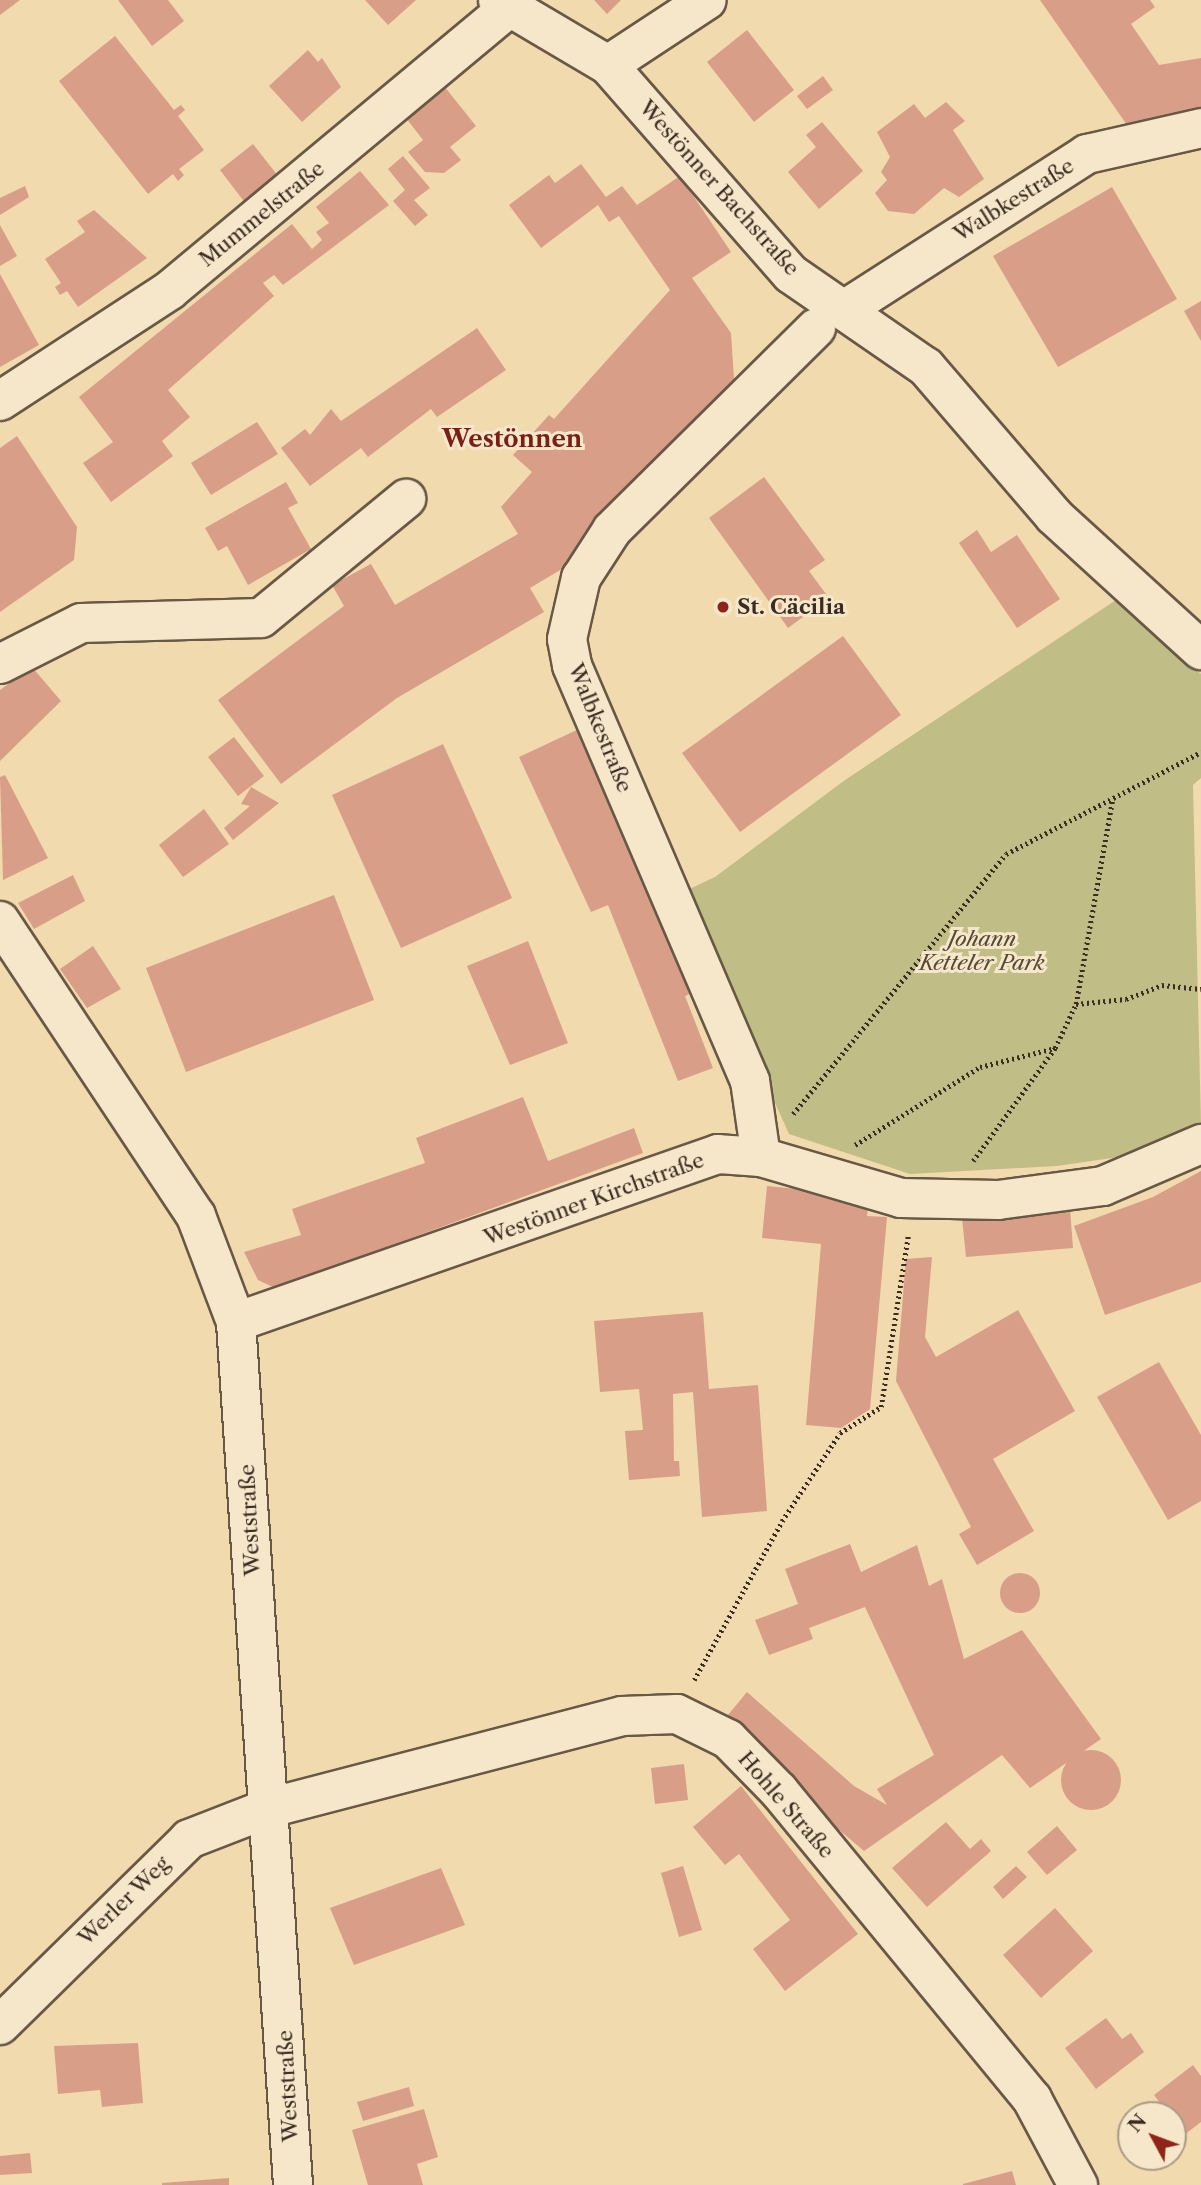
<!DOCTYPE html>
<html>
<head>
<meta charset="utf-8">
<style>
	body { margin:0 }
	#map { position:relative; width:1201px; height:2185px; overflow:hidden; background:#f1daae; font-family:"Libre Caslon Text",serif }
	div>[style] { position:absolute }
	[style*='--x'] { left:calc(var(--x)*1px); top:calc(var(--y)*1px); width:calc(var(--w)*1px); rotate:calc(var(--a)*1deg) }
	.green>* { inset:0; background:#c0be86 }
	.building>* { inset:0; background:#d99e88 }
	.round { border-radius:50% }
	.path>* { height:4.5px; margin-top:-2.25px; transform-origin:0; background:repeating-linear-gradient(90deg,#3b2c23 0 2px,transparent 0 5.5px) }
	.roads { filter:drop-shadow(2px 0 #685846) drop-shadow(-2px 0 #685846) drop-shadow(0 2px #685846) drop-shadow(0 -2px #685846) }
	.minor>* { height:38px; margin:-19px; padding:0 19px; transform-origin:19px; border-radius:19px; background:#f6e7ca }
	.dots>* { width:19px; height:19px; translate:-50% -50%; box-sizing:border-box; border:4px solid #f6e7ca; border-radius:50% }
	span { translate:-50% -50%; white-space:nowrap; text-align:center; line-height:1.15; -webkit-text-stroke:6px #f6e7ca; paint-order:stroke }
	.street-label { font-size:21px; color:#3b2c23 }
	.poi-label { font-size:21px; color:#3b2c23; font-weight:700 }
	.left { translate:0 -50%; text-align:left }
	.park-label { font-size:21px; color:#564937; font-style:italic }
	.quarter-label { font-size:24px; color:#7a1f14; font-weight:700 }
	.north { position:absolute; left:1117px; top:2101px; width:70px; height:70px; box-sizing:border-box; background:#f6e7ca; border:2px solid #ab9c87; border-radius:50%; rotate:311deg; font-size:19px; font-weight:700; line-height:28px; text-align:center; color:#3b2c23 }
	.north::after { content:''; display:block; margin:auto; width:24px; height:32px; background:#8f2418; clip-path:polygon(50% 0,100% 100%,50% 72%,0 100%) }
</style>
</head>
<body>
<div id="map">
	<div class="green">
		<div style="clip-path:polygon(1116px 600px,1201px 674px,1201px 778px,1193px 785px,1201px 1126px,1146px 1153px,1057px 1166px,910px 1174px,789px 1134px,681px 893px,715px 877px,845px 780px)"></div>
	</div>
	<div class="building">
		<div style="clip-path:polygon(0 0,20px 0,0 15px)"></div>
		<div style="clip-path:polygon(118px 0,168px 0,184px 21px,152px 46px)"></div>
		<div style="clip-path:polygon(365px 0,416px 0,388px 25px)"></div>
		<div style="clip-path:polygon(594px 0,621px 0,607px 14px)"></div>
		<div style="clip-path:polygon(1040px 0,1150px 0,1155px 7px,1131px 24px,1159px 65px,1201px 58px,1201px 112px,1127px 125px)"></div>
		<div style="clip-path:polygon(747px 30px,794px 90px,754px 122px,707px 62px)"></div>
		<div style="clip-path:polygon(115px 36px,174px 110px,181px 105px,185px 110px,178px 116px,204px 150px,179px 169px,184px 175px,178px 181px,173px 174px,148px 194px,59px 81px)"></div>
		<div style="clip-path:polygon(308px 50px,318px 62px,322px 58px,341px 87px,302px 122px,269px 86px)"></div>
		<div style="clip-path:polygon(823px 76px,833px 90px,807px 109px,797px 96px)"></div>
		<div style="clip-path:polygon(444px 86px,476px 126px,450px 147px,461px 160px,444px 173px,425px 172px,408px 152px,423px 140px,406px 118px)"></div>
		<div style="clip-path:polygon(946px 102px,965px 121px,953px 130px,984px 179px,959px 197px,944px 188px,914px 214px,888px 211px,875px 193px,887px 180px,881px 172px,890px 157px,877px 132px,914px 104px,925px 118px)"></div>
		<div style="clip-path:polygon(822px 122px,863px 171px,819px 209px,788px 172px,816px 147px,806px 135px)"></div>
		<div style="clip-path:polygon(253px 144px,282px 181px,249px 208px,220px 170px)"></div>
		<div style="clip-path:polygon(403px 156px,430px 188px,414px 200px,428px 215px,415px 226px,393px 201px,405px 190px,388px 169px)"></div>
		<div style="clip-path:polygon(581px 164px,606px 197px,622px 186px,637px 205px,680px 176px,731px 252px,692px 278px,731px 333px,734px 379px,567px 566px,530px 588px,544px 612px,397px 698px,281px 784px,218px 700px,344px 606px,332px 585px,371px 564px,395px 605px,518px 534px,501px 507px,532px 472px,513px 455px,549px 415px,554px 419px,670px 290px,619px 216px,609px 222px,598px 205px,541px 248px,509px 205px,549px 175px,555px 183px)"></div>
		<div style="clip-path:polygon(360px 171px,389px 205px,283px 285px,274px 275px,263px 283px,274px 296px,168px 390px,190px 417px,162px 441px,173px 456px,111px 502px,83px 463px,113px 442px,79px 397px,292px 224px,312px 249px,322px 240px,316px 232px,329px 223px,316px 207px)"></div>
		<div style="clip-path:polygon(25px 186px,29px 197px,0 215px,0 198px)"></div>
		<div style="clip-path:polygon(1112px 187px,1177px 299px,1058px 367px,993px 256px)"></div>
		<div style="clip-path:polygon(94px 210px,147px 258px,78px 307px,67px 291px,60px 295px,55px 287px,61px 283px,45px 259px,85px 232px,77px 221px)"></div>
		<div style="clip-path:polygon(0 225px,17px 256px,0 266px)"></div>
		<div style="clip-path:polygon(0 274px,39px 345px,0 367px)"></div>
		<div style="clip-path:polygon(1201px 301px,1201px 341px,1184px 311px)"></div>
		<div style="clip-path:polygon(477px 328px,506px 370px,437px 417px,431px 409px,368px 457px,361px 448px,310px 486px,281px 448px,305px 429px,310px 435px,331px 409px,341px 421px)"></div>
		<div style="clip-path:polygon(257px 422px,278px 454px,211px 495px,191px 463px)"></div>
		<div style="clip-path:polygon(17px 436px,77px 527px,74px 560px,0 612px,0 448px)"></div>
		<div style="clip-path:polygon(764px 477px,825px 560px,809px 571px,829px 598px,788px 628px,709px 518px)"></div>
		<div style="clip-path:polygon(286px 482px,298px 503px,288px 508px,311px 549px,248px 585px,227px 546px,218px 551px,205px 528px)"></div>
		<div style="clip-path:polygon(977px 530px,991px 552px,1017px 535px,1060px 599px,1017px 628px,959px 543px)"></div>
		<div style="clip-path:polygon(843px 636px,901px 715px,740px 832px,682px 753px)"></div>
		<div style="clip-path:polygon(32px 667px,61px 701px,0 761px,0 690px)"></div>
		<div style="clip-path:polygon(579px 729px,697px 991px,685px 996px,713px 1068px,678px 1081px,608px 905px,591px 912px,519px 757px)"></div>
		<div style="clip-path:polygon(234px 737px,264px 776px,238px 796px,208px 757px)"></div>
		<div style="clip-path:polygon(443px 744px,512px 898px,401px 948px,332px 795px)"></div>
		<div style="clip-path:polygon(5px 775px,48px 858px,3px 880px,0 777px)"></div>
		<div style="clip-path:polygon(251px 787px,279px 803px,233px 840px,224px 828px,250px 806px,241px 804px)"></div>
		<div style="clip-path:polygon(204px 809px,229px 844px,183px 877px,159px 845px)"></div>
		<div style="clip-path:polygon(73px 875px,85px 901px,34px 929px,18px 903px)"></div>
		<div style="clip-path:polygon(334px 895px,374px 1000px,186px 1072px,146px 968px)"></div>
		<div style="clip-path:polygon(528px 941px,568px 1043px,510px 1065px,467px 966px)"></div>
		<div style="clip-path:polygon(93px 946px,121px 989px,87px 1008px,60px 969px)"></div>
		<div style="clip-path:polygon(523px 1097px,548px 1161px,634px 1128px,643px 1153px,275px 1288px,258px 1280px,244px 1252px,301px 1235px,292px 1209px,425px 1163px,416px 1138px)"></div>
		<div style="clip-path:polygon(1201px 1171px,1201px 1282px,1105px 1315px,1074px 1226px,1153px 1197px)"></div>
		<div style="clip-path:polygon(767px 1186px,828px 1192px,868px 1208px,867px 1216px,887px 1217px,870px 1409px,841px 1428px,806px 1425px,821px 1244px,762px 1238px)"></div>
		<div style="clip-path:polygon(1070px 1209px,1073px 1248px,966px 1257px,962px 1218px)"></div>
		<div style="clip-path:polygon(932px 1257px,925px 1337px,936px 1357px,1018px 1310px,1075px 1411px,993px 1459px,1034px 1531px,977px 1565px,959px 1534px,971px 1527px,896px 1381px,906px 1259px)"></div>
		<div style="clip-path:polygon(703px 1312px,709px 1389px,758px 1385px,767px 1511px,702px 1517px,693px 1392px,673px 1394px,674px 1461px,679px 1461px,680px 1476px,629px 1480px,625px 1431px,643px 1430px,639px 1389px,600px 1392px,594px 1321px)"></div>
		<div style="clip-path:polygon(1159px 1362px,1201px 1435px,1201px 1501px,1168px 1520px,1097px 1397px)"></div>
		<div style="clip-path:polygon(850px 1544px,861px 1572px,917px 1545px,929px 1586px,942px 1579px,964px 1659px,1022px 1630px,1101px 1739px,1030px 1788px,1002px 1755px,864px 1851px,718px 1727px,747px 1692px,854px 1786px,887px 1805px,877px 1789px,934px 1755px,865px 1607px,809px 1628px,813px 1639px,769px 1655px,755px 1620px,798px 1604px,785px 1569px)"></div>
		<div class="round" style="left:1000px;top:1573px;width:40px;height:40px"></div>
		<div class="round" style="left:1061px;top:1750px;width:60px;height:60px"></div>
		<div style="clip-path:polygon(684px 1764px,688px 1800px,655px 1804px,651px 1768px)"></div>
		<div style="clip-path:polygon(741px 1786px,858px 1934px,785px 1991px,753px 1949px,790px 1920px,739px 1854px,725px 1865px,693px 1827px)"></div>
		<div style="clip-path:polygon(946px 1822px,970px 1849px,981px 1839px,991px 1851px,927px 1907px,892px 1868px)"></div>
		<div style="clip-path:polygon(1057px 1826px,1077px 1850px,1047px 1875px,1027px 1852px)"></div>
		<div style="clip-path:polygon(683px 1866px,702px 1930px,679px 1937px,661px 1873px)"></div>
		<div style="clip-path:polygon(1016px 1866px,1027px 1877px,1003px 1899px,993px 1887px)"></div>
		<div style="clip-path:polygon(441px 1868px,465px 1925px,354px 1965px,330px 1908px)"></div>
		<div style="clip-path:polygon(1055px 1908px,1093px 1951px,1041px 1998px,1003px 1955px)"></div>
		<div style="clip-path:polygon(1106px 2018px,1122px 2039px,1131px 2033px,1144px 2052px,1096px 2089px,1065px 2048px)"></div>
		<div style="clip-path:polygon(138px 2043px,143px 2103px,102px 2107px,100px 2090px,58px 2094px,54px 2046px)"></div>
		<div style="clip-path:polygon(1193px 2065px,1201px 2076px,1201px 2122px,1184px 2135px,1154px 2095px)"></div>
		<div style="clip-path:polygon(409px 2087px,414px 2106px,363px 2121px,357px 2102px)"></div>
		<div style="clip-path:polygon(424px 2109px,438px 2157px,417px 2164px,423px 2185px,368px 2185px,352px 2130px)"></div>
		<div style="clip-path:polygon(30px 2153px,32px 2173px,0 2175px,0 2156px)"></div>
		<div style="clip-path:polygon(1012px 2171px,1016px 2185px,963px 2185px,963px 2184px)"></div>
		<div style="clip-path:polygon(229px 2178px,229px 2185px,162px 2185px,162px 2183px)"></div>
	</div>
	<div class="path">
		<div style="--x:1076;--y:1004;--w:50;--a:-5.7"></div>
		<div style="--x:1126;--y:999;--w:39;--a:-21"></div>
		<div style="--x:1162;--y:985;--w:39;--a:6"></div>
		<div style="--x:793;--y:1114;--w:336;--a:-50.7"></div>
		<div style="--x:1006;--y:854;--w:220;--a:-27.6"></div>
		<div style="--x:855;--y:1145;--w:147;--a:-32"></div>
		<div style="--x:980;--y:1067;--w:77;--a:-14.2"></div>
		<div style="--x:973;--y:1161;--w:140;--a:-54"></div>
		<div style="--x:1055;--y:1048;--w:49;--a:-64.5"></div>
		<div style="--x:1076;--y:1004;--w:206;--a:-79.9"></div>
		<div style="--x:694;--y:1680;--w:182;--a:-61"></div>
		<div style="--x:782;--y:1521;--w:105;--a:-56.6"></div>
		<div style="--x:840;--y:1433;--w:49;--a:-32.4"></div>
		<div style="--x:881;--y:1407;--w:173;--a:-81"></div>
	</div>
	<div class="roads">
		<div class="minor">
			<div style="--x:498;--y:0;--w:128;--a:30.6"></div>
			<div style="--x:608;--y:65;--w:278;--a:48.8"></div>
			<div style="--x:791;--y:274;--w:164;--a:34.6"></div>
			<div style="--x:926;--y:367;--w:196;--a:49.3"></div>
			<div style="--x:1054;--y:516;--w:199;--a:42.4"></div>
			<div style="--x:608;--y:65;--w:118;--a:-33.3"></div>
			<div style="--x:844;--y:310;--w:289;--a:-32.7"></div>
			<div style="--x:1087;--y:154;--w:117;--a:-12.8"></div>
			<div style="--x:0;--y:401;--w:203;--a:-33.1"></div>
			<div style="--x:170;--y:290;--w:441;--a:-39.8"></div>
			<div style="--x:0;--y:664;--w:91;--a:-26.8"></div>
			<div style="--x:81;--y:623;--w:180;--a:-1.6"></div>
			<div style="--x:261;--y:618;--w:188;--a:-39.4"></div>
			<div style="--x:0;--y:921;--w:354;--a:56.4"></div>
			<div style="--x:196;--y:1216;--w:113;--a:69.3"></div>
			<div style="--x:236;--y:1322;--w:865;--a:86.22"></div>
			<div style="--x:761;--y:1157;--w:77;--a:-98.2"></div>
			<div style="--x:750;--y:1081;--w:452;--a:-113.2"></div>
			<div style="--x:572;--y:665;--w:26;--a:-101"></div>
			<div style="--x:567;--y:639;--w:63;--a:-77.1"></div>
			<div style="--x:581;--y:578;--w:57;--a:-57.1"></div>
			<div style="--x:612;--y:530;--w:287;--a:-44.7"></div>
			<div style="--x:236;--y:1322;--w:510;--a:-19.22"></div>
			<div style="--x:718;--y:1154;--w:43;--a:4"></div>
			<div style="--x:761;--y:1157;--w:146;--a:16.3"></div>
			<div style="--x:901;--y:1198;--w:97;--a:1.2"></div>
			<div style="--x:998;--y:1200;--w:106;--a:-7.6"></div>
			<div style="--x:1103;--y:1186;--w:107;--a:-23.2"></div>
			<div style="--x:0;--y:2025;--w:265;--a:-44.5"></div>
			<div style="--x:189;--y:1839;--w:86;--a:-21.2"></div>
			<div style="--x:269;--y:1808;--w:365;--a:-14.6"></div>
			<div style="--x:622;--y:1716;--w:55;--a:-2.1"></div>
			<div style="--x:677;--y:1714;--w:57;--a:26.1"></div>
			<div style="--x:728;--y:1739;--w:73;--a:45.6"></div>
			<div style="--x:779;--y:1791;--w:399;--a:50.6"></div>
			<div style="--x:1032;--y:2099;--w:98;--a:61.9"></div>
		</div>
	</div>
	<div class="dots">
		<div style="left:723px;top:607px;background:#8f2418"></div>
	</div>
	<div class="street-label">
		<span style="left:719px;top:188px;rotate:48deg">Westönner Bachstraße</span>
		<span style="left:1014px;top:200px;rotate:-32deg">Walbkestraße</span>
		<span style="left:262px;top:214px;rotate:-39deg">Mummelstraße</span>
		<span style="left:600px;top:728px;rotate:68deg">Walbkestraße</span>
		<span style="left:594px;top:1199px;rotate:-20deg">Westönner Kirchstraße</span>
		<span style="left:250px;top:1520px;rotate:-93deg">Weststraße</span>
		<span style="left:786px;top:1805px;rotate:49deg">Hohle Straße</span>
		<span style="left:124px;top:1901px;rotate:-44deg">Werler Weg</span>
		<span style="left:288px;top:2086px;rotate:-93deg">Weststraße</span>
	</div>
	<div class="poi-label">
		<span class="left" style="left:737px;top:607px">St. Cäcilia</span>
	</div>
	<div class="park-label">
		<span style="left:982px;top:951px">Johann<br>Ketteler Park</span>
	</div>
	<div class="quarter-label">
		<span style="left:512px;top:439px">Westönnen</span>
	</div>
	<div class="north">N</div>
</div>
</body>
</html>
